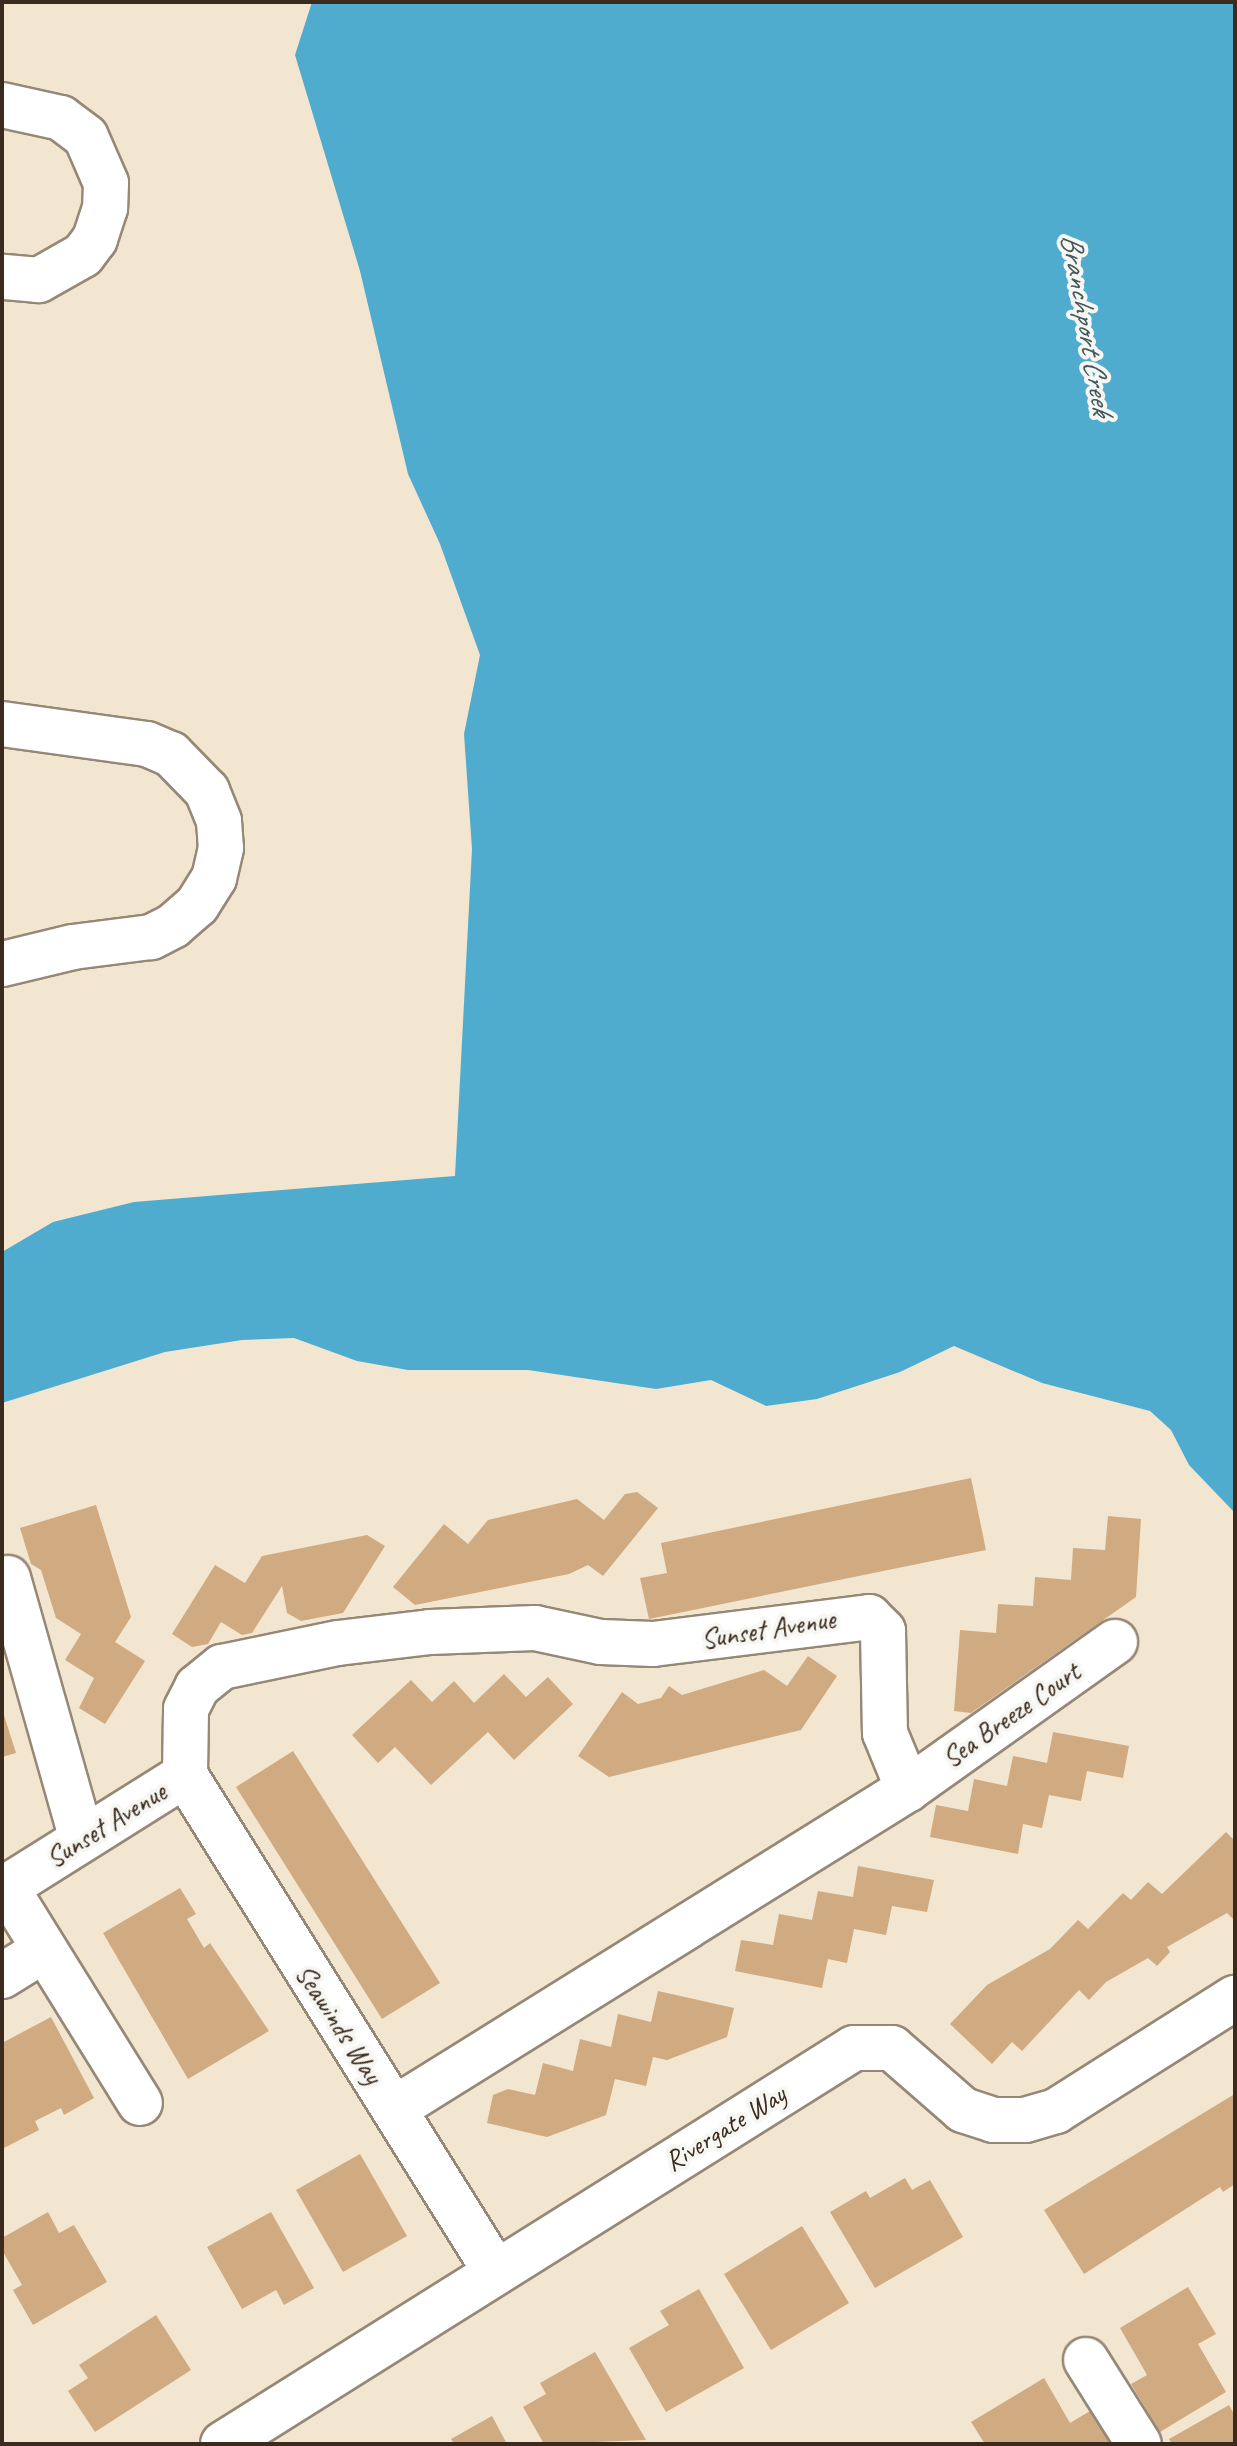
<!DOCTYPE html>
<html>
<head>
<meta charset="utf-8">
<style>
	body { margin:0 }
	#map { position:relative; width:1237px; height:2446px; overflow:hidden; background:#f2e6d0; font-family:Caveat,sans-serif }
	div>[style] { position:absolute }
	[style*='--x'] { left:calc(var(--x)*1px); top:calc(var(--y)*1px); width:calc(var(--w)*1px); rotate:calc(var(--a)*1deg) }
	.water>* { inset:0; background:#4facce }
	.building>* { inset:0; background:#d0aa80 }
	.roads { filter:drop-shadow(2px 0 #968877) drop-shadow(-2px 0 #968877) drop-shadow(0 2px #968877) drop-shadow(0 -2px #968877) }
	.minor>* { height:44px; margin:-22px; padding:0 22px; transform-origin:22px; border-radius:22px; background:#fff }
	span { translate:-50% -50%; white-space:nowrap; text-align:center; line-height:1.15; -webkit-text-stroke:8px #f6f6f2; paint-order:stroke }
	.street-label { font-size:28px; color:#3b2a1e }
	.water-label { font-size:30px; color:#42585c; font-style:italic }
	.frame { position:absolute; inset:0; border:4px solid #3b2a1e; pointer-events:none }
</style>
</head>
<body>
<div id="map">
	<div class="water">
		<div style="clip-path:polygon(312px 2px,1235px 2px,1235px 1513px,1189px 1465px,1171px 1430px,1150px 1411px,1042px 1383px,954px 1346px,900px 1372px,817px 1399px,766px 1406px,711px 1380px,656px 1389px,528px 1370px,408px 1370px,357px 1361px,294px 1338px,242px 1340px,165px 1352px,2px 1403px,2px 1252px,53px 1222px,134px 1202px,455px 1176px,472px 849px,464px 734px,480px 655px,440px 544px,408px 474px,360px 271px,295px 55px)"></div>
	</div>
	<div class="building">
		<div style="clip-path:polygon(971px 1478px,986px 1550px,649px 1619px,640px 1578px,667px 1573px,661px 1543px)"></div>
		<div style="clip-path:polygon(637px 1492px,658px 1508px,603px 1576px,588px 1565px,569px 1574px,415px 1605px,393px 1587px,444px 1524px,468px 1544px,488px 1520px,577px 1499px,604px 1520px,625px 1494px)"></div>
		<div style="clip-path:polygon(96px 1505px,131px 1617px,115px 1642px,145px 1661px,105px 1724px,79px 1708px,94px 1678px,65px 1660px,81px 1634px,56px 1618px,41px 1570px,31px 1564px,20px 1528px)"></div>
		<div style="clip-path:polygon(1108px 1516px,1141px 1519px,1136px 1597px,971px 1713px,954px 1711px,960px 1630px,996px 1633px,998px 1604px,1033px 1606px,1035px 1577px,1071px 1580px,1073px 1548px,1105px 1550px)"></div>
		<div style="clip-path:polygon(367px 1535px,385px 1546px,343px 1613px,301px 1621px,287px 1613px,282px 1586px,252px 1633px,242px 1635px,221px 1622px,208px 1644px,192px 1647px,172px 1634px,215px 1565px,245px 1583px,262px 1556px)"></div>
		<div style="clip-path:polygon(808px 1656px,837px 1676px,801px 1730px,609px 1777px,578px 1756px,622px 1692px,638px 1704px,661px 1698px,669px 1686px,682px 1695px,764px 1670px,787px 1686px)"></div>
		<div style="clip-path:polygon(504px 1674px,526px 1697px,548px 1677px,573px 1704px,514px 1760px,488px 1732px,431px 1785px,395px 1747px,378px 1763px,352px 1735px,411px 1680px,432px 1702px,454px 1681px,474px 1703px)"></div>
		<div style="clip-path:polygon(2px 1709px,16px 1753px,2px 1757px)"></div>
		<div style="clip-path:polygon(1053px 1732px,1129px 1746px,1123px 1778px,1087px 1771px,1081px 1801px,1049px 1795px,1042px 1828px,1023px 1824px,1018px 1854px,930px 1837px,936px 1805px,968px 1811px,974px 1779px,1007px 1786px,1013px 1756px,1047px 1763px)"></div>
		<div style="clip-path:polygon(293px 1751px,440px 1983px,382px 2019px,236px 1787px)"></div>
		<div style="clip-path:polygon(1226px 1832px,1235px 1841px,1235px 1921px,1227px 1913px,1167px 1947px,1170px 1952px,1157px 1966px,1148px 1958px,1106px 1982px,1089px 2000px,1079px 1990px,1022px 2051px,1012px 2042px,992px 2064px,950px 2024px,987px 1985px,1050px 1949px,1078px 1920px,1088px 1929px,1123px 1893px,1131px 1900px,1148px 1882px,1162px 1894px)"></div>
		<div style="clip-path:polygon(858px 1866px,934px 1880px,927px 1912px,892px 1906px,886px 1935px,854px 1929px,847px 1963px,828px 1959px,822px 1988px,735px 1971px,741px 1940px,773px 1945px,779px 1914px,812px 1920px,818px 1891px,853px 1897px)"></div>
		<div style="clip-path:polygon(180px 1888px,196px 1914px,187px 1919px,204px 1948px,210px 1943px,269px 2031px,188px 2079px,103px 1933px)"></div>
		<div style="clip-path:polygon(658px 1991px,734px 2008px,727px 2037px,667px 2060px,653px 2057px,646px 2086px,615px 2079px,606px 2115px,547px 2137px,487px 2123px,493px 2095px,508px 2089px,535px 2095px,543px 2063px,573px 2071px,580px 2039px,611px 2047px,618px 2014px,651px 2022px)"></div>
		<div style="clip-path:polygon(51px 2017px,94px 2098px,64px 2115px,61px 2108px,35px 2121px,39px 2130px,2px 2149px,2px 2043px)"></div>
		<div style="clip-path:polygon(1233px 2095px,1235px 2184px,1223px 2192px,1220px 2187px,1084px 2274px,1044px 2210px)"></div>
		<div style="clip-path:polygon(360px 2154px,407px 2236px,343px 2272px,296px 2190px)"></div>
		<div style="clip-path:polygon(905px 2178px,912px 2190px,930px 2180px,963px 2237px,875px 2288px,830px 2212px,866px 2191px,870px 2198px)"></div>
		<div style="clip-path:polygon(48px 2212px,59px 2233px,74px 2225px,107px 2282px,33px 2325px,13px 2290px,22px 2285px,2px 2250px,2px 2238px)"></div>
		<div style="clip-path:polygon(271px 2212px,314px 2288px,284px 2305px,276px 2290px,242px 2309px,207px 2247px)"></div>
		<div style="clip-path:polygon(802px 2226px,849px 2303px,771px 2350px,724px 2274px)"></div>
		<div style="clip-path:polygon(1188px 2287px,1216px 2334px,1198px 2344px,1226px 2392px,1160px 2432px,1131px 2384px,1147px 2375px,1120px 2328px)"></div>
		<div style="clip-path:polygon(699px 2289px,744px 2368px,666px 2412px,629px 2348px,669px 2325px,660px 2311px)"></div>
		<div style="clip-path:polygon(156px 2315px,191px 2370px,95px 2432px,68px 2391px,88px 2378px,79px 2365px)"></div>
		<div style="clip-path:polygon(595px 2352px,646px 2440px,544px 2444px,523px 2407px,546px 2394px,540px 2383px)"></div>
		<div style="clip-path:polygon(1044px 2378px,1070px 2423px,1095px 2408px,1116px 2444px,985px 2444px,971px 2422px)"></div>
		<div style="clip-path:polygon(1229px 2405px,1235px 2416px,1235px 2444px,1172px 2444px,1169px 2439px)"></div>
		<div style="clip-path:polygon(492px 2416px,507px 2444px,454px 2444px,451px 2439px)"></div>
	</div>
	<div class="roads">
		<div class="minor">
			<div style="--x:2;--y:105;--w:60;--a:12.4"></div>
			<div style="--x:61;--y:118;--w:31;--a:37"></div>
			<div style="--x:86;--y:137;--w:50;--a:66.5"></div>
			<div style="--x:106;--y:183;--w:25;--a:92"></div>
			<div style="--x:105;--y:208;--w:33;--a:108"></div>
			<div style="--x:95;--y:239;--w:20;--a:127"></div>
			<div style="--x:83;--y:255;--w:51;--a:150.4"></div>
			<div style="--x:39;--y:280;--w:37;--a:-175"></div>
			<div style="--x:2;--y:724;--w:146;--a:7.9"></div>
			<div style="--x:147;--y:744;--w:26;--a:23"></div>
			<div style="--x:171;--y:754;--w:52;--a:45.8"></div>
			<div style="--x:207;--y:791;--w:32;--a:68"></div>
			<div style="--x:219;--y:821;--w:27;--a:86"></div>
			<div style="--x:221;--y:848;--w:31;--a:103"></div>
			<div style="--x:214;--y:878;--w:32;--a:122"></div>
			<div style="--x:197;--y:905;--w:32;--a:139"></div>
			<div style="--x:173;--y:926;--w:25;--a:153"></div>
			<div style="--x:151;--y:937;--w:79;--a:172.7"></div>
			<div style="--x:73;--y:947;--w:73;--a:166.5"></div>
			<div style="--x:8;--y:1578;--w:271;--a:74.2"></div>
			<div style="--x:185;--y:1775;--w:585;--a:57.99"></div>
			<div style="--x:6;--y:1887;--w:254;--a:58.2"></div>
			<div style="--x:2;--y:1890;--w:216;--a:-32.1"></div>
			<div style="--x:185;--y:1775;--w:66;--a:-89.1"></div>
			<div style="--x:186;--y:1709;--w:25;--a:-63"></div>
			<div style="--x:197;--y:1687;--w:32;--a:-39"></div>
			<div style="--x:222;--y:1667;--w:118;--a:-11.7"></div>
			<div style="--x:338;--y:1643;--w:93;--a:-6.8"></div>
			<div style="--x:430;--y:1632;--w:105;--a:-2.2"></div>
			<div style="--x:535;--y:1628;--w:67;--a:12"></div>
			<div style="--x:601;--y:1642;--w:52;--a:2.2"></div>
			<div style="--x:653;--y:1644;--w:218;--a:-7.1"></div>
			<div style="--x:869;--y:1617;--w:20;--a:45"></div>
			<div style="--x:883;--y:1631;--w:102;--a:88.9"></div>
			<div style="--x:885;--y:1733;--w:61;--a:67.7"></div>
			<div style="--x:2;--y:1976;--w:49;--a:-31.8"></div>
			<div style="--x:394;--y:2109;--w:605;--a:-31.91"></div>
			<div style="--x:908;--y:1789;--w:254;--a:-35.4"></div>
			<div style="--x:1086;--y:2360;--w:99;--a:57.8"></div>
			<div style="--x:223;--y:2444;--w:745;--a:-32.11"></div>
			<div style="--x:854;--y:2048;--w:38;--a:0"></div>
			<div style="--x:892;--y:2048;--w:94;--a:41.1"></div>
			<div style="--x:963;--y:2110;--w:32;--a:18"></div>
			<div style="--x:993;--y:2120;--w:32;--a:0"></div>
			<div style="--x:1025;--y:2120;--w:32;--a:-16"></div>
			<div style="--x:1056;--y:2111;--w:212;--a:-32.3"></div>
		</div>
	</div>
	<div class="street-label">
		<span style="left:768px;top:1629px;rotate:-9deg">Sunset Avenue</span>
		<span style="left:1011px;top:1715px;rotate:-35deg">Sea Breeze Court</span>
		<span style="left:106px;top:1825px;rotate:-32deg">Sunset Avenue</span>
		<span style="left:339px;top:2024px;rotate:57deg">Seawinds Way</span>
		<span style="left:725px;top:2128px;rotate:-32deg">Rivergate Way</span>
	</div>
	<div class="water-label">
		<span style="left:1087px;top:324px;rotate:80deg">Branchport Creek</span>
	</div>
	<div class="frame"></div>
</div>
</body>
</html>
